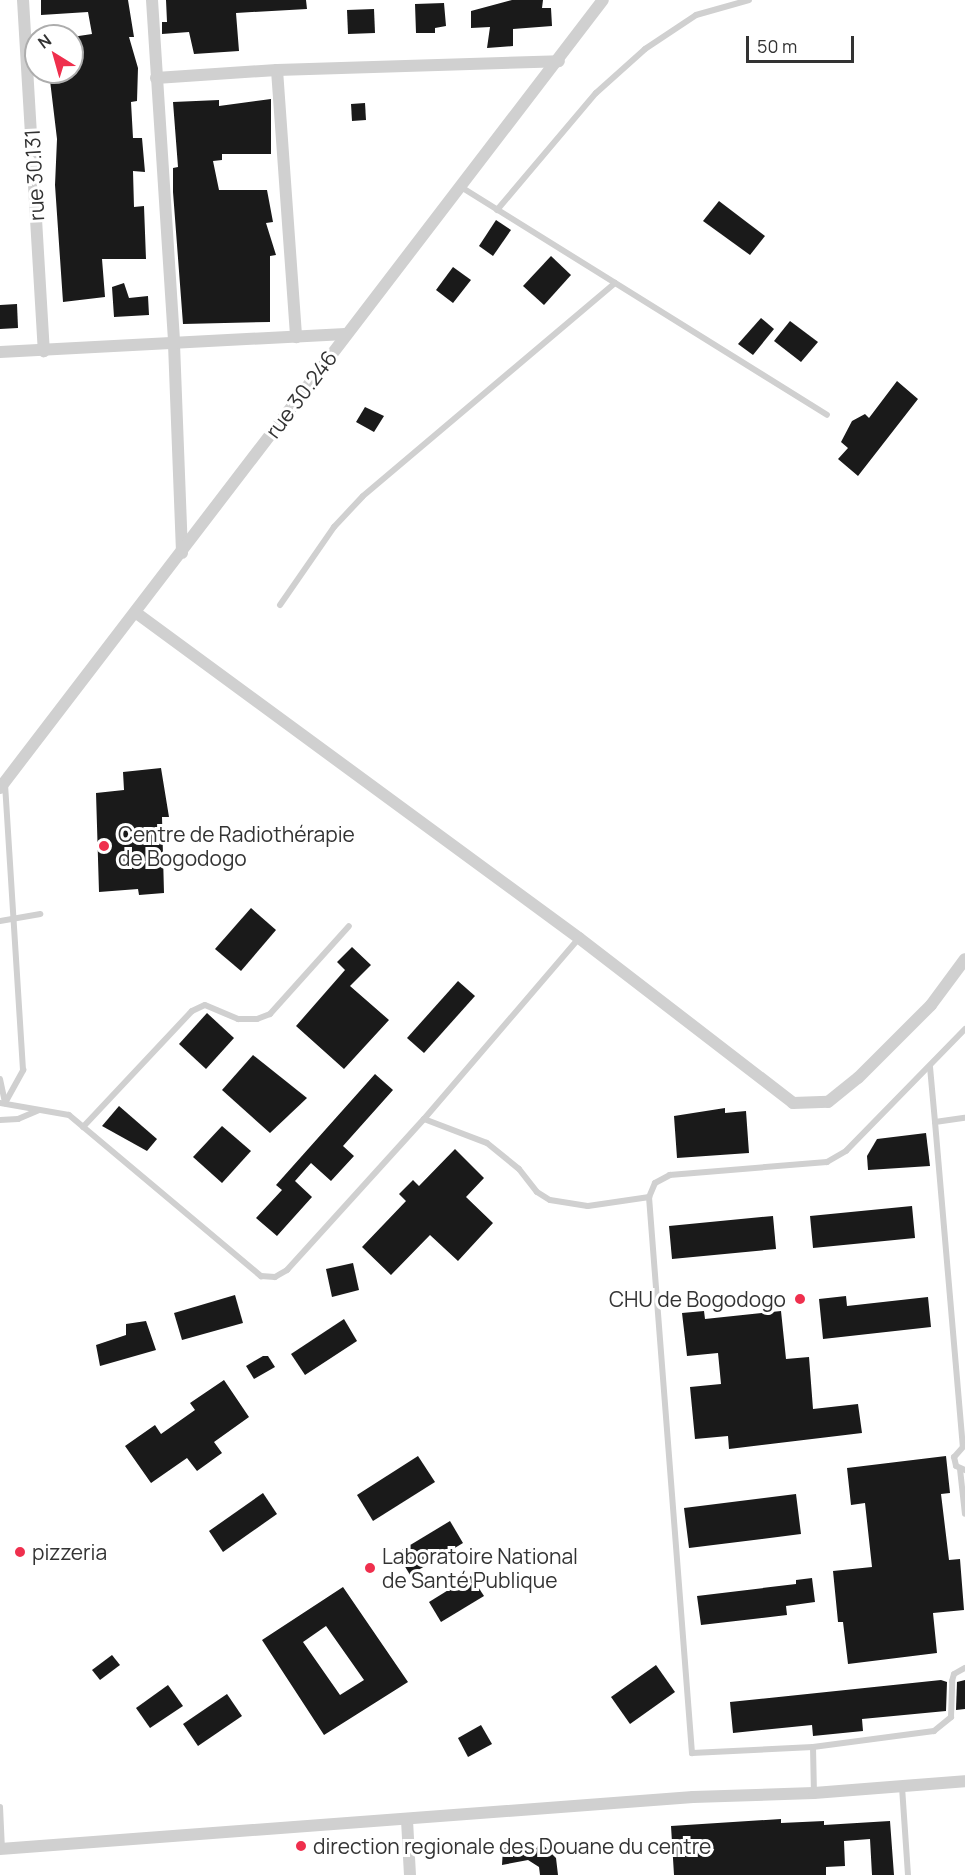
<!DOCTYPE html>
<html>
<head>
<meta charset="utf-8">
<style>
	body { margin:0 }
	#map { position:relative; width:965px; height:1875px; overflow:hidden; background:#fff; font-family:Manrope,sans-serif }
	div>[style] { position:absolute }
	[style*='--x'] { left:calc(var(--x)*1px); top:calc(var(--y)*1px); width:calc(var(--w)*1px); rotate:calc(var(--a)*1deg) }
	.building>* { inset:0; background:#1a1a1a }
	.service>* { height:6px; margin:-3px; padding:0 3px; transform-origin:3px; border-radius:3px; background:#d0d0d0 }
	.minor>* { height:12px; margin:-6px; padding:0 6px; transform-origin:6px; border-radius:6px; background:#d0d0d0 }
	.dots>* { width:16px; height:16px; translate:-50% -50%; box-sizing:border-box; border:3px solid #fff; border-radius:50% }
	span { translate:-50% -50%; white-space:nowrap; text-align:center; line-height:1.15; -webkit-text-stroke:6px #fff; paint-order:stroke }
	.street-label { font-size:21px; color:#333 }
	.poi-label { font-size:21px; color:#333 }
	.left { translate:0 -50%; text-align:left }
	.right { translate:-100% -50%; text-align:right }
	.north { position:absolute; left:24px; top:24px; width:60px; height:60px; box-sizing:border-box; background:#fff; border:2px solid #adadad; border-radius:50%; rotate:323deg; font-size:16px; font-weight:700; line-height:24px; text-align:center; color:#333 }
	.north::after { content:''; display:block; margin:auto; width:21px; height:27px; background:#ef2f4d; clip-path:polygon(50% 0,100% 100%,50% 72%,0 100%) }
	.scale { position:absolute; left:746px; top:36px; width:108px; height:27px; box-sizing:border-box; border:3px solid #333; border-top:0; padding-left:8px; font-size:18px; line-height:21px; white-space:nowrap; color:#333; -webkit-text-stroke:4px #fff; paint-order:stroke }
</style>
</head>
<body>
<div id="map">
	<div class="building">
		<div style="clip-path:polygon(41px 0,128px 0,134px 37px,129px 37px,138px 68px,137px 101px,131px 102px,133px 138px,142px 138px,145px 172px,133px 171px,134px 207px,144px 206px,146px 259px,102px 259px,105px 297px,63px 302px,55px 185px,57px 139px,49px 72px,72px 72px,72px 37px,92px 34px,88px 12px,41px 15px)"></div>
		<div style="clip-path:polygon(166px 0,306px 0,307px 9px,236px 13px,239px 51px,194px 54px,189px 32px,162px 34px,162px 22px,167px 22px)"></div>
		<div style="clip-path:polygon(512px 0,543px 0,542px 8px,551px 8px,552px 26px,513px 29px,513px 46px,487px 48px,490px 27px,471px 28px,471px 11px)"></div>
		<div style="clip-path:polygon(444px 3px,446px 26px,435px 28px,435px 33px,416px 33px,415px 4px)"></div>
		<div style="clip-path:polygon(374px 9px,375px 33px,348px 34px,347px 10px)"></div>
		<div style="clip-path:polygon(271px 99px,271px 154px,222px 154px,222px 160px,213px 161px,219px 190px,267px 190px,273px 222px,266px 223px,276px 255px,270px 256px,270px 322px,183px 324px,173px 192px,173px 168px,178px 167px,173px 102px,219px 100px,219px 106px)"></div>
		<div style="clip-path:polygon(365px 103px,366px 120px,352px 121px,351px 104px)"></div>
		<div style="clip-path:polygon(719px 201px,765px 236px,750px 255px,703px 221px)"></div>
		<div style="clip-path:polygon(496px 220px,511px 230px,493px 256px,479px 246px)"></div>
		<div style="clip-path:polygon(551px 256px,571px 275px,544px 305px,523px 286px)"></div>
		<div style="clip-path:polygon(453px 267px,471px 280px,453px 303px,436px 290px)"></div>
		<div style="clip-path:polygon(124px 283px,129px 298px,148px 296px,149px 315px,114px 317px,112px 287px)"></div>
		<div style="clip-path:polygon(17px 304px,18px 328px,0 329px,0 305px)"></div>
		<div style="clip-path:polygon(761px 318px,774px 329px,753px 355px,738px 344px)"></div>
		<div style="clip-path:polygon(790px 321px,818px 342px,801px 362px,774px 341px)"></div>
		<div style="clip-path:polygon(897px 381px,918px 399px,858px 476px,838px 459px,848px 448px,841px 442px,852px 421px,865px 414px,869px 418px)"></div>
		<div style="clip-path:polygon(365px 407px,384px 416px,374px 432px,356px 422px)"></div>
		<div style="clip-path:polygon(161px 768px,169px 817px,162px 817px,164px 893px,139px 895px,138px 889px,99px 892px,96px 793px,124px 790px,123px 772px)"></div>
		<div style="clip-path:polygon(251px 908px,276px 930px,241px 971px,215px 949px)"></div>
		<div style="clip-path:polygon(352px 947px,371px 965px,350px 986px,389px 1020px,344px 1069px,296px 1026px,345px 970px,337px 962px)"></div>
		<div style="clip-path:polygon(458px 981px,475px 996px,424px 1053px,407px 1038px)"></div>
		<div style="clip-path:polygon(207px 1013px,234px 1038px,206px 1069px,179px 1044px)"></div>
		<div style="clip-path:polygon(253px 1055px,307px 1098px,270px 1133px,222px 1090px)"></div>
		<div style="clip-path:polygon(375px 1074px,393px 1090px,343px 1146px,354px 1156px,331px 1181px,311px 1163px,295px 1181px,312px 1197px,277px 1236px,256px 1218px,282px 1190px,276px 1185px)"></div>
		<div style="clip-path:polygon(119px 1106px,157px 1139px,147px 1151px,102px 1126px)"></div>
		<div style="clip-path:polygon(725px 1108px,725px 1113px,746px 1111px,749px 1153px,677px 1158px,674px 1116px)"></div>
		<div style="clip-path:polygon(222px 1126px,251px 1151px,222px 1183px,193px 1157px)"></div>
		<div style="clip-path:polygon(926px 1133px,930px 1166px,868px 1170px,867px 1156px,877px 1139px)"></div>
		<div style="clip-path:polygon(455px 1149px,484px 1178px,466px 1197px,493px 1223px,458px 1261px,430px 1235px,391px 1275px,362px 1247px,406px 1201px,399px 1194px,413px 1180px,419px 1186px)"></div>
		<div style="clip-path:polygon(912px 1206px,915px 1238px,813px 1248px,810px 1216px)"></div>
		<div style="clip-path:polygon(773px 1216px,776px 1249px,672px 1259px,669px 1226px)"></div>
		<div style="clip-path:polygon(353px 1263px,359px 1290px,332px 1297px,326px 1269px)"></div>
		<div style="clip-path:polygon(235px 1295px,243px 1323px,182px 1340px,174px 1313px)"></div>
		<div style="clip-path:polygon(846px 1296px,847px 1306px,928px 1297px,931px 1327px,823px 1339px,819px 1299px)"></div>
		<div style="clip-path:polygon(704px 1311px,705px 1319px,781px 1311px,786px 1359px,809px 1357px,813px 1409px,858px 1404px,862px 1433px,729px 1449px,728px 1436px,695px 1439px,690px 1387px,721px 1384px,718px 1353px,687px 1356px,682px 1313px)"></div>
		<div style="clip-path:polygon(344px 1319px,357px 1341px,305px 1375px,291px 1354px)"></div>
		<div style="clip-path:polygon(146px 1321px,156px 1350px,100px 1366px,96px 1345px,126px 1335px,126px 1324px)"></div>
		<div style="clip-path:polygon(263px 1356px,268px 1356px,275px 1367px,254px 1379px,246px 1366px)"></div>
		<div style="clip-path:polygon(224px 1380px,249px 1417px,214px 1442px,222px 1453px,197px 1471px,187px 1458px,151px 1483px,125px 1446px,155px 1425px,161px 1434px,195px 1410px,190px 1403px)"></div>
		<div style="clip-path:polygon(418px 1456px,435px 1482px,373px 1521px,357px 1495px)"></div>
		<div style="clip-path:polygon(946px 1456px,950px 1493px,941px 1494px,949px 1560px,960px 1559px,964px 1610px,933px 1613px,937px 1653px,848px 1664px,843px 1622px,838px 1622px,833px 1571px,872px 1567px,865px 1503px,851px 1505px,847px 1468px)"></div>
		<div style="clip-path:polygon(263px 1493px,277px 1514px,223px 1552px,209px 1531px)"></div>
		<div style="clip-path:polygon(796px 1494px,801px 1534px,689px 1548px,684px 1508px)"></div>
		<div style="clip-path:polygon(450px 1521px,463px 1543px,410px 1575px,397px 1553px)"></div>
		<div style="clip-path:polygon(471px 1576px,484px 1596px,441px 1622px,429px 1602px)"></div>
		<div style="clip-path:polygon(812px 1578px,815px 1602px,786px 1606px,787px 1615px,701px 1625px,697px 1596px,796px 1584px,796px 1580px)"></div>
		<div style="clip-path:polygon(evenodd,343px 1587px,408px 1682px,324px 1735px,262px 1640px,343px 1587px,326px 1626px,364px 1680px,340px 1695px,303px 1642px,326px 1626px)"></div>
		<div style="clip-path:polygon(112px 1655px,120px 1665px,100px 1680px,92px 1670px)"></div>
		<div style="clip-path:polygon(656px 1665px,675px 1692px,630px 1724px,611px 1697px)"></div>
		<div style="clip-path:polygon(941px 1680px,947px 1682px,946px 1711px,862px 1719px,863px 1731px,813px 1736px,812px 1725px,733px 1733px,730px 1702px)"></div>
		<div style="clip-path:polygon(965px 1680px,965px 1709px,956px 1710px,957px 1682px)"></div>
		<div style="clip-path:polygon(168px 1685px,183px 1706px,150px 1728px,136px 1708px)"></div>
		<div style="clip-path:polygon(227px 1694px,242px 1716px,198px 1746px,183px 1724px)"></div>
		<div style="clip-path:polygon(481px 1725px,492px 1744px,468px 1757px,458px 1738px)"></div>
		<div style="clip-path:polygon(781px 1819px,781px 1823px,824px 1821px,824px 1825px,890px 1821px,894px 1875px,872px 1875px,870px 1839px,844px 1841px,845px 1866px,826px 1867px,826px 1875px,674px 1875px,671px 1826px)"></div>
		<div style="clip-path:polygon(544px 1846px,556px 1858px,558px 1875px,540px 1875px,539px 1867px,528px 1860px,502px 1865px,503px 1848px)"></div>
	</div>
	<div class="service">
		<div style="--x:461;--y:187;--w:431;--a:31.9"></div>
		<div style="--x:497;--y:210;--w:153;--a:-49.8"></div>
		<div style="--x:596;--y:93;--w:66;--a:-41.9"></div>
		<div style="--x:645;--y:49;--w:61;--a:-33.7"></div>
		<div style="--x:696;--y:15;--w:55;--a:-15.8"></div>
		<div style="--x:280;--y:605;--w:95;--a:-55.3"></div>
		<div style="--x:334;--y:527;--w:42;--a:-46.9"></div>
		<div style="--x:363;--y:496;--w:330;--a:-40.2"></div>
		<div style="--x:0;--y:921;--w:41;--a:-9.9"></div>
		<div style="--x:965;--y:1029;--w:170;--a:134.3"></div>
		<div style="--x:846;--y:1151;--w:22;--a:150"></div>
		<div style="--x:827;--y:1162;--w:158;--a:175.3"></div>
		<div style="--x:670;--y:1175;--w:17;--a:152"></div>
		<div style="--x:655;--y:1183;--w:15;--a:113"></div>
		<div style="--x:649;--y:1197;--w:558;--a:85.58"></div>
		<div style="--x:692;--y:1753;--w:121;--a:-2.8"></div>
		<div style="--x:813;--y:1747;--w:122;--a:-7.5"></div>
		<div style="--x:934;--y:1731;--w:22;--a:-39"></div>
		<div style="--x:951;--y:1717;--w:36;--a:-88"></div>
		<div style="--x:952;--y:1681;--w:7;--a:-74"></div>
		<div style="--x:954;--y:1674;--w:13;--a:-29"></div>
		<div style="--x:930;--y:1067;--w:55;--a:84.8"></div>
		<div style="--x:935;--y:1122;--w:30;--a:-8"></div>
		<div style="--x:0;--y:1079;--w:25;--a:78"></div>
		<div style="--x:5;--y:1103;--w:38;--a:-61"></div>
		<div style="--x:23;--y:1070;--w:287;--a:-93.6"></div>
		<div style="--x:0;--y:1103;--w:70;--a:9.9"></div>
		<div style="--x:69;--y:1115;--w:251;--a:40"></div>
		<div style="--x:261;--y:1276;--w:14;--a:4"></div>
		<div style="--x:275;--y:1277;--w:14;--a:-30"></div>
		<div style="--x:287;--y:1270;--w:204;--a:-47.8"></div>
		<div style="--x:424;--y:1119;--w:238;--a:-49.4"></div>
		<div style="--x:424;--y:1119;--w:67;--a:20.9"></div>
		<div style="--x:487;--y:1143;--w:41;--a:39.1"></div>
		<div style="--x:519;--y:1169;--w:29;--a:52"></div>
		<div style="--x:537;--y:1192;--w:15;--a:32"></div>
		<div style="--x:550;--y:1200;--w:38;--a:9"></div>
		<div style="--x:588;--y:1206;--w:62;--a:-8.4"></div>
		<div style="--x:0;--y:1120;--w:18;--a:-3"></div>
		<div style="--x:18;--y:1119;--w:23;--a:-23"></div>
		<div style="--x:935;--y:1122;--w:325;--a:85.1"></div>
		<div style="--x:83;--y:1127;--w:159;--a:-46.8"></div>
		<div style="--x:192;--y:1011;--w:14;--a:-25"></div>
		<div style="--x:205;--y:1005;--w:36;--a:23"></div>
		<div style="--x:238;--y:1019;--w:19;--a:0"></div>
		<div style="--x:257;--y:1019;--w:14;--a:-21"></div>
		<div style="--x:270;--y:1014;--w:118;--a:-48.1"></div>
		<div style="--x:964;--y:1446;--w:15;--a:132"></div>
		<div style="--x:954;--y:1457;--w:9;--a:77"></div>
		<div style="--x:956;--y:1466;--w:10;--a:24"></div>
		<div style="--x:960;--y:1469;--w:45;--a:83.7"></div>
		<div style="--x:813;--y:1747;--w:46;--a:88.8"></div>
		<div style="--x:902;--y:1787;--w:88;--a:86.1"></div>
		<div style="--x:0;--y:1807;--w:42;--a:87.3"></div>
	</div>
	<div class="minor">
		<div style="--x:23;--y:0;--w:352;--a:86.6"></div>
		<div style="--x:152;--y:0;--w:345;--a:86.3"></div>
		<div style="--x:174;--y:344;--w:209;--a:87.8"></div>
		<div style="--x:277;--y:70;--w:268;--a:85.9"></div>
		<div style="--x:156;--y:78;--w:121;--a:-3.8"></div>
		<div style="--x:277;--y:70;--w:282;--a:-1.8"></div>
		<div style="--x:0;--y:352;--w:346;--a:-3"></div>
		<div style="--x:135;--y:612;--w:551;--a:36.29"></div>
		<div style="--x:579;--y:938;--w:270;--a:37.6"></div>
		<div style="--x:793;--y:1103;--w:35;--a:-2"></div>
		<div style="--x:828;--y:1102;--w:38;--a:-39"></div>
		<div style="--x:858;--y:1078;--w:103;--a:-45"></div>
		<div style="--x:931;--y:1005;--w:57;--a:-53.5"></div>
		<div style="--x:0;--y:788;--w:992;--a:-52.58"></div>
		<div style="--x:407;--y:1820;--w:55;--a:86.9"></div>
		<div style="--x:0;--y:1849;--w:695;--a:-4.29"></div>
		<div style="--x:693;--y:1797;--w:121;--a:-1.9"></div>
		<div style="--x:814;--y:1793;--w:151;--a:-4.5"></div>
	</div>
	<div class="dots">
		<div style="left:104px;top:846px;background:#ef2f4d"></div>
		<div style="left:800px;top:1299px;background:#ef2f4d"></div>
		<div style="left:20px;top:1552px;background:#ef2f4d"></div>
		<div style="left:370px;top:1568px;background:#ef2f4d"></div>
		<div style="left:301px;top:1846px;background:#ef2f4d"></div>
	</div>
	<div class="street-label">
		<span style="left:34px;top:175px;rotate:-93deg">rue 30.131</span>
		<span style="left:301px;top:394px;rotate:-53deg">rue 30.246</span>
	</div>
	<div class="poi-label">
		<span class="left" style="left:118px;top:846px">Centre de Radiothérapie<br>de Bogodogo</span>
		<span class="right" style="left:786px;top:1299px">CHU de Bogodogo</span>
		<span class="left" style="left:32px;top:1552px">pizzeria</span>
		<span class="left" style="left:382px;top:1568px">Laboratoire National<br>de Santé Publique</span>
		<span class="left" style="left:313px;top:1846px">direction regionale des Douane du centre</span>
	</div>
	<div class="north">N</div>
	<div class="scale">50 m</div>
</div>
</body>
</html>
